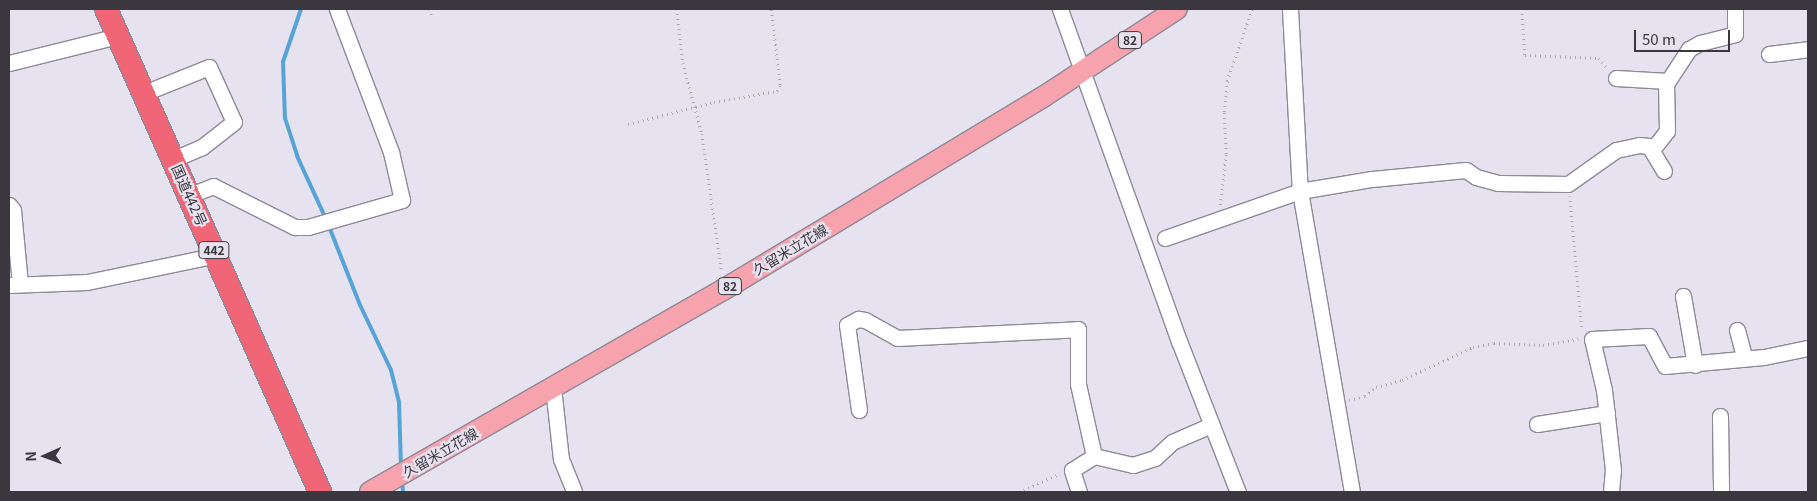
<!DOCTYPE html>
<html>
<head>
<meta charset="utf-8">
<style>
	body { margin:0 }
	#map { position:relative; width:1817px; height:501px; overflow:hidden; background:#e7e2f0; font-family:Georgia,"Noto Sans JP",serif }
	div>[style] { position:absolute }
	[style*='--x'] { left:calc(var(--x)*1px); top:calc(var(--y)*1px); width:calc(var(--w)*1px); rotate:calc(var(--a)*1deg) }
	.stream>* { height:4px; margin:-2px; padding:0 2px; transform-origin:2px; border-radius:2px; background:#56a4d6 }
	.path>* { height:2.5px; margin-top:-1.25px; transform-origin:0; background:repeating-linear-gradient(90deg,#aba7b3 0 1px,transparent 0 5px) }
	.roads { filter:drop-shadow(1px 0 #8e8996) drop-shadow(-1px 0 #8e8996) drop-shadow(0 1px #8e8996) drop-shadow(0 -1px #8e8996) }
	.minor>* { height:15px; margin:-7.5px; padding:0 7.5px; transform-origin:7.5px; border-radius:7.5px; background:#fff }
	.major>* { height:20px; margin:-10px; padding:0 10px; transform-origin:10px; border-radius:10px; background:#f7a3ad }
	.highway>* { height:22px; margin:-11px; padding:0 11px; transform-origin:11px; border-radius:11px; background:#f16676 }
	span { translate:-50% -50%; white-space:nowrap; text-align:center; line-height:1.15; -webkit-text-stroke:4.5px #e7e2f0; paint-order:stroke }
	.shield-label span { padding:1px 4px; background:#e7e2f0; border:1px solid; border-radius:4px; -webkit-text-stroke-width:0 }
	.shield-label { font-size:12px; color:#3a383e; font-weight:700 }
	.street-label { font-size:14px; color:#3a383e }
	.frame { position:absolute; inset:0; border:10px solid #3a383e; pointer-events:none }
	.north { position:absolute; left:20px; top:431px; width:50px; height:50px; -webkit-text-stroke:4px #e7e2f0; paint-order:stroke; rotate:268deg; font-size:14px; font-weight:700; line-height:20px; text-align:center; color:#3a383e }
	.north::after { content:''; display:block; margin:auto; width:18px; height:22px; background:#3a383e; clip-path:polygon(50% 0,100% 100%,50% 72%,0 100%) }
	.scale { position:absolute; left:1634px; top:30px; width:96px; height:22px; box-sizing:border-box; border:2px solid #3a383e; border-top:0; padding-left:6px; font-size:15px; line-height:18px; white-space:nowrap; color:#3a383e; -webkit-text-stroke:4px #e7e2f0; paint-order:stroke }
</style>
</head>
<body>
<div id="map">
	<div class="stream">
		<div style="--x:301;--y:9;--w:56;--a:108.8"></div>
		<div style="--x:283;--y:62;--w:56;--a:88"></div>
		<div style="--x:285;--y:118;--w:40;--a:72"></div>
		<div style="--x:297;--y:156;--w:67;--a:65.3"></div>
		<div style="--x:328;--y:224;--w:87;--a:68.4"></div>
		<div style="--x:360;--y:305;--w:72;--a:64.5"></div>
		<div style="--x:391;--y:370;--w:34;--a:76"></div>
		<div style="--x:399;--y:403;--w:65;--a:88.2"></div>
		<div style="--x:402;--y:482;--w:10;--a:84"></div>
	</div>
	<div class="path">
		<div style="--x:430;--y:9;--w:8;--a:76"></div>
		<div style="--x:677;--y:9;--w:54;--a:83.7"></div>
		<div style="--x:683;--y:63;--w:73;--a:75"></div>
		<div style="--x:702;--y:134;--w:140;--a:81.8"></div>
		<div style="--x:1522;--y:9;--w:46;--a:86.3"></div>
		<div style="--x:1525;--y:55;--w:74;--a:2.3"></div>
		<div style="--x:1599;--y:58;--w:14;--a:51"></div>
		<div style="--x:628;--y:124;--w:89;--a:-14.3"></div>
		<div style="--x:714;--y:102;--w:64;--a:-9.9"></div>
		<div style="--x:777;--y:91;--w:7;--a:-63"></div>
		<div style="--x:780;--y:85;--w:77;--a:-96.8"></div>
		<div style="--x:1570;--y:196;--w:135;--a:84.9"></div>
		<div style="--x:1220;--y:205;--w:51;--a:-83.3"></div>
		<div style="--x:1226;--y:154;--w:42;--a:-92.7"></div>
		<div style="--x:1224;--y:112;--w:31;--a:-84"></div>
		<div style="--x:1227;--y:81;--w:76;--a:-70.9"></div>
		<div style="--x:1349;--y:400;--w:16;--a:-14"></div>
		<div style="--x:1365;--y:396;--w:14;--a:-39"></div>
		<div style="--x:1376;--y:387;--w:27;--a:-15"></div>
		<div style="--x:1402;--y:380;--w:78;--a:-24.9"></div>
		<div style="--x:1473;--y:347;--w:21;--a:-11"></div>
		<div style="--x:1494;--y:343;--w:49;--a:2.3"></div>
		<div style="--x:1543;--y:345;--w:36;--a:-10"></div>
		<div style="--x:1019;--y:492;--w:44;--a:-24.2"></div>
	</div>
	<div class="roads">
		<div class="minor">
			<div style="--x:1060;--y:9;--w:353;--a:70.3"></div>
			<div style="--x:1179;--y:341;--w:162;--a:68.7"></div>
			<div style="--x:1290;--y:9;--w:182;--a:86.9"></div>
			<div style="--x:1300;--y:191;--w:305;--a:80.2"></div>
			<div style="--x:1769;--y:54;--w:39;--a:-7"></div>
			<div style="--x:9;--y:63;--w:112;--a:-13.9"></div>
			<div style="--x:1616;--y:78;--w:52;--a:3.3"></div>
			<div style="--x:144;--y:93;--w:70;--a:-21.8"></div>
			<div style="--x:209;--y:67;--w:60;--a:65.6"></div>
			<div style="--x:234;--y:122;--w:41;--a:142"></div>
			<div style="--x:202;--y:147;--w:30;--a:157"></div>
			<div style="--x:1652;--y:150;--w:24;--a:-52"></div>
			<div style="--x:1667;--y:131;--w:47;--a:-91.2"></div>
			<div style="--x:1666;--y:84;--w:42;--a:-56.7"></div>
			<div style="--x:1689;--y:49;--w:13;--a:-29"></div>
			<div style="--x:1700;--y:43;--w:36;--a:-14"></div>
			<div style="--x:1735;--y:34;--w:25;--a:-90"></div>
			<div style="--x:190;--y:195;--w:25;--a:-21"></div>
			<div style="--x:213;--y:186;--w:92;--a:26.6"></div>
			<div style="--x:295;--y:227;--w:13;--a:0"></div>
			<div style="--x:308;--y:227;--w:98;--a:-16"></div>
			<div style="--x:402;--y:200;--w:49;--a:-102.9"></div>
			<div style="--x:391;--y:152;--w:153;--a:-110.7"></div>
			<div style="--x:9;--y:205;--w:6;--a:51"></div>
			<div style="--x:13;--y:210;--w:74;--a:84.6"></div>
			<div style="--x:1165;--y:238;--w:143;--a:-19.2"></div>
			<div style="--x:1300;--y:191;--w:73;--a:-9.5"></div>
			<div style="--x:1372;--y:179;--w:94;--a:-5.5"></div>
			<div style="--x:1466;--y:170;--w:12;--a:35"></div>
			<div style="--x:1476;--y:177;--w:23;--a:15"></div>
			<div style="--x:1498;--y:183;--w:70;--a:0.8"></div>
			<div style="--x:1568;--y:184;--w:59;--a:-35.3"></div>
			<div style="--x:1616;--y:150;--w:24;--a:-12"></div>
			<div style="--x:1639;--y:145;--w:10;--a:6"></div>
			<div style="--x:1649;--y:146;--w:29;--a:59"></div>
			<div style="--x:9;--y:285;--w:78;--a:-2.2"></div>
			<div style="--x:87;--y:282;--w:133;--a:-11.7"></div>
			<div style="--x:1683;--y:296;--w:70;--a:80.1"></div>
			<div style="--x:1737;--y:330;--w:28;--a:75"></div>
			<div style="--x:553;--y:387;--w:72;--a:83.7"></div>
			<div style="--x:561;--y:459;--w:35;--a:68"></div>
			<div style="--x:859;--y:410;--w:86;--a:-98"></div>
			<div style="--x:847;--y:325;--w:13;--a:-29"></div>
			<div style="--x:858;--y:319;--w:7;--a:8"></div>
			<div style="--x:865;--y:320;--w:37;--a:29"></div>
			<div style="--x:897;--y:338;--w:181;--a:-2.8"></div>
			<div style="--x:1078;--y:329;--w:55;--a:90"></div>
			<div style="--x:1078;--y:384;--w:74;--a:77.5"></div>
			<div style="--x:1094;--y:456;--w:40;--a:13"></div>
			<div style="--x:1133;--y:465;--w:23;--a:-18"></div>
			<div style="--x:1155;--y:458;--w:23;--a:-43"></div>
			<div style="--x:1172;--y:442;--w:43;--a:-23.6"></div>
			<div style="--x:1720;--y:416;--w:76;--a:89.2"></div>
			<div style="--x:1537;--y:424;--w:71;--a:-8.9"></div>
			<div style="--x:1079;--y:492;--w:23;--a:-108"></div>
			<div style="--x:1072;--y:470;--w:26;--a:-32"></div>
			<div style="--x:1611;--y:492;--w:22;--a:-85"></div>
			<div style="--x:1613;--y:470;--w:81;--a:-96.4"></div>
			<div style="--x:1604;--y:390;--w:52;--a:-103.2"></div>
			<div style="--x:1592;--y:339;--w:57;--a:-3"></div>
			<div style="--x:1649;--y:336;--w:34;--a:62"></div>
			<div style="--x:1665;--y:366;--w:99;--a:-5.2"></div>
			<div style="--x:1764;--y:357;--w:45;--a:-11.6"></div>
		</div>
		<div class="major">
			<div style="--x:370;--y:492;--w:407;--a:-29.8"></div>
			<div style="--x:723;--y:290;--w:374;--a:-31.1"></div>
			<div style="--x:1043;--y:97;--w:160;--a:-33.3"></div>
		</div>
		<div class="highway">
			<div style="--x:106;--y:9;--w:528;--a:66.1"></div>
		</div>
	</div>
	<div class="shield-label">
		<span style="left:1130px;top:40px">82</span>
		<span style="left:214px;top:250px">442</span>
		<span style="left:730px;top:286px">82</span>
	</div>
	<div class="street-label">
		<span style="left:190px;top:195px;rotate:66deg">国道442号</span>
		<span style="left:790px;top:249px;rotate:-31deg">久留米立花線</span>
		<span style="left:440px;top:452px;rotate:-30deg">久留米立花線</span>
	</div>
	<div class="frame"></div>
	<div class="north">N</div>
	<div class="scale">50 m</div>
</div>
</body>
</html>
